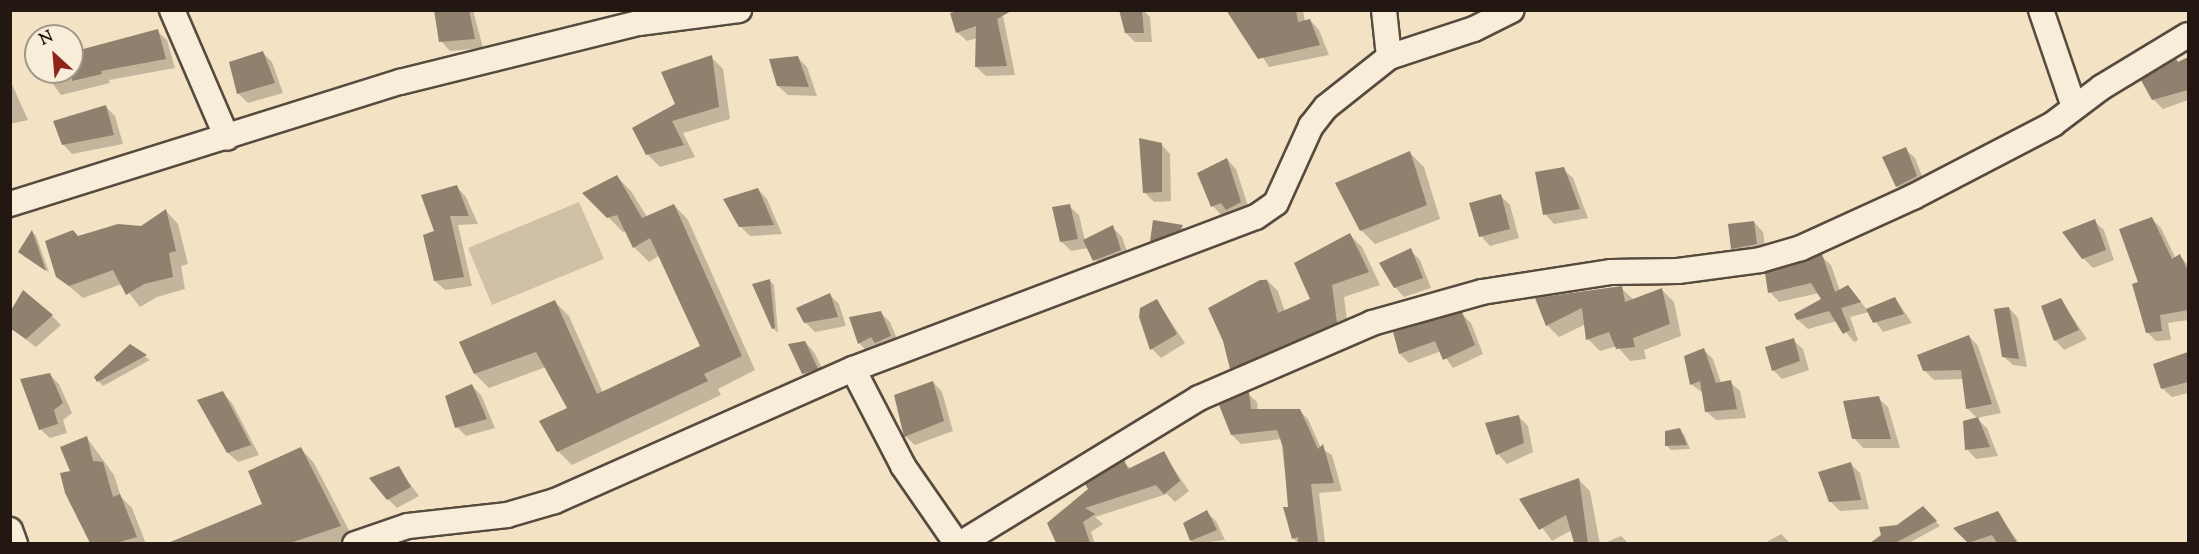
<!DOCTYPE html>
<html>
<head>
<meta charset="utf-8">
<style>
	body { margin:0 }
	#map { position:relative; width:2199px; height:554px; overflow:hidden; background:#f3e3c4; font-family:"Sorts Mill Goudy",serif }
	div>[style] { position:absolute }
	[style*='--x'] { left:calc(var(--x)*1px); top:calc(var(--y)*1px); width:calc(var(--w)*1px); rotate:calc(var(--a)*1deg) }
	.green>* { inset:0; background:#d0c0a6 }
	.shadow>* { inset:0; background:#0003 }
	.building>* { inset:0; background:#8f816e }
	.roads { filter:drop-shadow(2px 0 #574a3e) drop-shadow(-2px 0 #574a3e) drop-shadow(0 2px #574a3e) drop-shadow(0 -2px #574a3e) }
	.street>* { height:24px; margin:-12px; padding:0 12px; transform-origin:12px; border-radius:12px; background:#f7edd9 }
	span { translate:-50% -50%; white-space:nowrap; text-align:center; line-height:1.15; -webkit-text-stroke:4.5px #f7edd9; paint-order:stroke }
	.frame { position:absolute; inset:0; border:12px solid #231711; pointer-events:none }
	.north { position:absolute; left:24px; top:24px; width:60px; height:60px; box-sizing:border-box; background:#f7edd9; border:2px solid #a29789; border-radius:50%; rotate:334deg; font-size:16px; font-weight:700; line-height:24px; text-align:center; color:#231711 }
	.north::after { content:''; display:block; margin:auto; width:21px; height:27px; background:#8f2418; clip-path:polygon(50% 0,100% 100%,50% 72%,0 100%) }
</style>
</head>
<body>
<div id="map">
	<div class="green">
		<div style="clip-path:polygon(579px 202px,604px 259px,492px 305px,468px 248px)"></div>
	</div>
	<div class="shadow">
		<div style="clip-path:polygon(436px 10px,473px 10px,483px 48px,450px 51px,441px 41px)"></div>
		<div style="clip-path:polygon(1143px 10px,1150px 17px,1152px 42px,1135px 42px,1126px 33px,1121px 11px)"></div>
		<div style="clip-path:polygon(1233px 10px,1303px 10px,1305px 22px,1310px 20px,1319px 30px,1329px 55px,1269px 67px)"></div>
		<div style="clip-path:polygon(1003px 16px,1015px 75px,986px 76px,976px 67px,977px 38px,967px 41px,957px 32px)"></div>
		<div style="clip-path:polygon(157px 31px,167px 40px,175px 68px,109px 80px,110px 83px,61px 95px,44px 72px,72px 72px,72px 53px)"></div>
		<div style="clip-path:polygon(263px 53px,272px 62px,283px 93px,248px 103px,238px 93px)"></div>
		<div style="clip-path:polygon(711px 57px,723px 69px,730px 119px,683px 133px,695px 157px,660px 167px,648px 155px)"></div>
		<div style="clip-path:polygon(797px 57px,807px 67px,817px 96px,788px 95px,778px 86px)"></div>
		<div style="clip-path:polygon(2188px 58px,2188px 100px,2163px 109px,2153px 99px,2178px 63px)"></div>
		<div style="clip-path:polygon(10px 80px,28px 120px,10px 124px)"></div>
		<div style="clip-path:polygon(105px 106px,115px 116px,123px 144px,72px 154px,63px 144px)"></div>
		<div style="clip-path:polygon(1161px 144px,1170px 154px,1171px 201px,1154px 202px,1144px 192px)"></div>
		<div style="clip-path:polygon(1905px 149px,1915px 158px,1926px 186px,1907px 195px,1897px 186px)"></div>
		<div style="clip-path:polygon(1410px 153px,1424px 167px,1440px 219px,1375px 244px,1361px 230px)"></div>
		<div style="clip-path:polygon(1227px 159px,1236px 169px,1250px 212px,1236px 218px,1230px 212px,1222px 216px,1213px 206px,1199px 174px)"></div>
		<div style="clip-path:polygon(1563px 169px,1573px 178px,1588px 218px,1554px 224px,1545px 214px)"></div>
		<div style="clip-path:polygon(617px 177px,631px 191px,647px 217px,674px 205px,688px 220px,755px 370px,718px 389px,721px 395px,572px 465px,558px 451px,569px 408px,546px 367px,489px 388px,475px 374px,555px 302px,569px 316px,603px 393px,702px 347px,660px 255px,649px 262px,634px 247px,626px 231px,623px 232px,584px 193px)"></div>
		<div style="clip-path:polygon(457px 187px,466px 197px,478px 224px,458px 225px,472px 286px,445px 290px,435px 281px,436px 232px)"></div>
		<div style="clip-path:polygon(758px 189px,767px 199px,782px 234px,750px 236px,740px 226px)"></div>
		<div style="clip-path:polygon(1501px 196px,1510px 205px,1519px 238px,1490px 246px,1481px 236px)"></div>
		<div style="clip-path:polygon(1069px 206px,1079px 215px,1085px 241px,1112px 227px,1122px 237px,1130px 260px,1103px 269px,1088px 248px,1071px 251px,1061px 241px)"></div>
		<div style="clip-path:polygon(166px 211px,178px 224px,188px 264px,181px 266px,185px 289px,157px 297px,140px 307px,122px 284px,83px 298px,57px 276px,79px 238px,142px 227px)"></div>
		<div style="clip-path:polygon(2152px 219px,2161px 228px,2176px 259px,2180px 256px,2188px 265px,2188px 320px,2168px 323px,2171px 340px,2156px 341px,2147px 332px)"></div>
		<div style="clip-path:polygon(2094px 221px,2104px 230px,2114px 260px,2093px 268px,2083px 258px)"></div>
		<div style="clip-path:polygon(1754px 222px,1763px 232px,1766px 253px,1742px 258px,1733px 249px,1730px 225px)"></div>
		<div style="clip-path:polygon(1182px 227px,1191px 236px,1161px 250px,1151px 241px)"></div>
		<div style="clip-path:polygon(32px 232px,36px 236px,49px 272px,24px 256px)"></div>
		<div style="clip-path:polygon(1350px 235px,1362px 247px,1380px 285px,1344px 297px,1349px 335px,1243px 381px,1231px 368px,1224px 341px,1210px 309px,1266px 279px,1278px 291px,1285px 312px,1312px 300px)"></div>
		<div style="clip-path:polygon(1410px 250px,1420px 260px,1431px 288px,1404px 297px,1395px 287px)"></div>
		<div style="clip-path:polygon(1821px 256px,1831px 265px,1840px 291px,1857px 297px,1867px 310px,1895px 298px,1912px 323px,1883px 332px,1869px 312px,1850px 317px,1858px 340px,1854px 342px,1837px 321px,1808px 329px,1798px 320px,1823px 300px,1819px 293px,1779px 302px,1770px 292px)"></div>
		<div style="clip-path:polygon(770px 281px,774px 285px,778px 333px,773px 328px)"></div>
		<div style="clip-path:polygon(1621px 288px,1634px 300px,1662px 290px,1674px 302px,1681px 336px,1644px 350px,1646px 359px,1630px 361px,1617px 346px,1600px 351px,1588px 339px,1586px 324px,1559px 337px,1547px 325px)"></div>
		<div style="clip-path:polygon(830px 295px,839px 304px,846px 326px,815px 332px,805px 322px)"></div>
		<div style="clip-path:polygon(2061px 300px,2087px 339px,2064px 350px,2055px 340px)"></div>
		<div style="clip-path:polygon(1157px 301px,1185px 343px,1161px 358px,1152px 349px)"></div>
		<div style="clip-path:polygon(2009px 308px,2018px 318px,2027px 367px,2013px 365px,2003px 356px)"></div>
		<div style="clip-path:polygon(880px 312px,890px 322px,900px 346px,886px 351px,880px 346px,869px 353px,860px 344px,851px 318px)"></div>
		<div style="clip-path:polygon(1462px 314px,1471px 323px,1483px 354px,1453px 368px,1441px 351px,1409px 363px,1400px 354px,1395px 333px)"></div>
		<div style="clip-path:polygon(10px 315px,52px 316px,61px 325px,36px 347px,10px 328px)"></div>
		<div style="clip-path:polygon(1969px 336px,1978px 346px,2001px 413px,1977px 418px,1968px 409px,1963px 379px,1934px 380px,1924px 370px)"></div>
		<div style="clip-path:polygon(1793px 340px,1803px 349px,1809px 370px,1782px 379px,1773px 370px)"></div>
		<div style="clip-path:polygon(805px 342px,814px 352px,827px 378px,812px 383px,803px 373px)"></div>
		<div style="clip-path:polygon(130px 346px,150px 360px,103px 386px,96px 378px)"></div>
		<div style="clip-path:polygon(1704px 350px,1713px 359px,1721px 383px,1730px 382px,1740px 391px,1746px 418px,1716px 420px,1706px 411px,1703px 393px,1692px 385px,1686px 357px)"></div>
		<div style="clip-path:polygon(2188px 354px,2188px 393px,2172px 397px,2162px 388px,2155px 365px)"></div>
		<div style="clip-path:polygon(49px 374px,59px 384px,72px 413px,63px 420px,67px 433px,50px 438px,40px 429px)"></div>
		<div style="clip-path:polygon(933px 382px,942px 392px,953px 431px,915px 445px,905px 436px)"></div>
		<div style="clip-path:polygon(472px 386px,481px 395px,495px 428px,466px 436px,457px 427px)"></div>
		<div style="clip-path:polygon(223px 393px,232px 403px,259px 455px,238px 462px,228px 453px)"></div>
		<div style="clip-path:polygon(1248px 394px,1257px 402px,1258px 411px,1299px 410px,1308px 419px,1321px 448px,1332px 455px,1342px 491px,1319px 493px,1325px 542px,1299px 544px,1293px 538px,1281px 439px,1241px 444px,1232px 435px)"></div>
		<div style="clip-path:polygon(1878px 398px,1888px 407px,1900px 448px,1863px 448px,1854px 438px)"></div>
		<div style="clip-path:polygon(1519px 417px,1528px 426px,1533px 452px,1507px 464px,1498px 454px,1487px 424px)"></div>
		<div style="clip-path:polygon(1977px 419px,1987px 428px,1998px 456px,1976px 459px,1967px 449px)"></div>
		<div style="clip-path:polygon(1679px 430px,1684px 434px,1690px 449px,1671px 450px,1666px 445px)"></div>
		<div style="clip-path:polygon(87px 438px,114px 475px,121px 497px,132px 508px,146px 544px,92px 544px,67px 493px)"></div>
		<div style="clip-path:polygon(301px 449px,314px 463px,354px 540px,343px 544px,193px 544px,189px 536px,264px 505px)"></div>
		<div style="clip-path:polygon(1163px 453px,1189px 491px,1175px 502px,1167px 494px,1095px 517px,1103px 524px,1091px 532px,1095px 544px,1058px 544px,1049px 524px,1124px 462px,1131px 469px)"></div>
		<div style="clip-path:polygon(1851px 464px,1860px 473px,1869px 509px,1840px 511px,1830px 501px)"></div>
		<div style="clip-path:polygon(398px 468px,419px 496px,397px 508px,388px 499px)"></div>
		<div style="clip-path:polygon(1578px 479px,1590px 491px,1600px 544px,1576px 544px,1572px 530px,1552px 541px,1522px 500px)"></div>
		<div style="clip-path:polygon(1923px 508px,1940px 526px,1907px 544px,1873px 544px)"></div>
		<div style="clip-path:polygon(1206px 512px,1216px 521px,1225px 540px,1195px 544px,1191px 540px)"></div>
		<div style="clip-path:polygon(1997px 513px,2020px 544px,1970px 544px,1956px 529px)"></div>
		<div style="clip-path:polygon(1781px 534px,1791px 544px,1763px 544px)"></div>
		<div style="clip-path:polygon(1621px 536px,1629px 544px,1602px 544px)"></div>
	</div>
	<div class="building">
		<div style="clip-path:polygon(434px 10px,469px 10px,475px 39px,439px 42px)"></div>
		<div style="clip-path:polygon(962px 10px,1013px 10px,997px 19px,1007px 66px,975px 67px,976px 26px,956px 33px,950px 13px)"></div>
		<div style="clip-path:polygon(1119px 10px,1142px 10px,1144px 33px,1125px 33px)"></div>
		<div style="clip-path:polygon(1226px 10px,1296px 10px,1298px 22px,1310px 19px,1320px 45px,1258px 59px)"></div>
		<div style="clip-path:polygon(158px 29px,166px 59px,101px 71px,102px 74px,72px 81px,72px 52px)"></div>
		<div style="clip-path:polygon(263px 51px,275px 83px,237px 94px,229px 62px)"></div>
		<div style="clip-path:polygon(712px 55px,719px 107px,672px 121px,684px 145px,646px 155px,632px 128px,675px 104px,661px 72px)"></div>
		<div style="clip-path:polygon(798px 56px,809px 87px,777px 86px,769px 59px)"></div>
		<div style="clip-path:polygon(2188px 57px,2188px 90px,2152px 100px,2141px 80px,2176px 59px,2178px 62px)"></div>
		<div style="clip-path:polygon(106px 105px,114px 135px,62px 145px,53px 121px)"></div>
		<div style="clip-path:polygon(1139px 138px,1162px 143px,1162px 192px,1143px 193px)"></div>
		<div style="clip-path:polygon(1906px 147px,1917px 176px,1896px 187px,1882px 157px)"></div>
		<div style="clip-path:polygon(1410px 151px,1427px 205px,1360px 231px,1335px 183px)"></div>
		<div style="clip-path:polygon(1227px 158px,1241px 202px,1226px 210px,1221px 203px,1211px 207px,1197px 173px)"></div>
		<div style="clip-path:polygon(1564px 167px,1580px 209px,1543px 215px,1535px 172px)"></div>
		<div style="clip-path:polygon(617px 175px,642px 218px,674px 204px,742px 356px,704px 374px,708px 381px,557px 452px,539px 421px,567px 408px,536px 352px,474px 374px,459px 342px,555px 300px,597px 394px,700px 346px,650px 238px,633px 248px,617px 215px,607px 218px,582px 193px)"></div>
		<div style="clip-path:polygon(457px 185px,469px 216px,450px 216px,464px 277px,434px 281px,423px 235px,434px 231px,421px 195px)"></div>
		<div style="clip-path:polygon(758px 188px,774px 225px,739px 227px,723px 199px)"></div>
		<div style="clip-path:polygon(1501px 194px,1510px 229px,1479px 237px,1469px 203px)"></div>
		<div style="clip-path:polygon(1070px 204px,1078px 239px,1060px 242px,1052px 207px)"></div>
		<div style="clip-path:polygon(166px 209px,176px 251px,169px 253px,173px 277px,144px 284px,126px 295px,113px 270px,69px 286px,56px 277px,45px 241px,73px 230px,78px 236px,118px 224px,141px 226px)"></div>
		<div style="clip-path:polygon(2152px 217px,2172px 259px,2180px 254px,2188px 271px,2188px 310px,2160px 315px,2162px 331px,2146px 333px,2132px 284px,2138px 282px,2119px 229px)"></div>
		<div style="clip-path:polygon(2095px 219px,2106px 250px,2082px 259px,2062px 232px)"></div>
		<div style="clip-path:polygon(1153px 220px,1183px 225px,1180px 230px,1150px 242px)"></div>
		<div style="clip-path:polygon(1754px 221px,1757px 244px,1731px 249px,1728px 224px)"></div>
		<div style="clip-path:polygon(1113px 225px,1121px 250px,1093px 261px,1083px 240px)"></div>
		<div style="clip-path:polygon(32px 230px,46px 271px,18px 252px)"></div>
		<div style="clip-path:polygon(1350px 233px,1369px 272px,1332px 285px,1337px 323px,1230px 369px,1223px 341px,1208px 308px,1260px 280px,1267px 280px,1278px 313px,1310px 299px,1294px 263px)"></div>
		<div style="clip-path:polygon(1411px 248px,1423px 278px,1394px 288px,1379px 263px)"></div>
		<div style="clip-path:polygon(1822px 254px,1835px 292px,1848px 285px,1861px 302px,1841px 308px,1850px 330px,1843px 334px,1829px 311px,1797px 320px,1794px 314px,1821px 299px,1811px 283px,1768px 293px,1765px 273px)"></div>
		<div style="clip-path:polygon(770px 279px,775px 328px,772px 329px,752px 284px)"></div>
		<div style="clip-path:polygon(1622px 286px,1625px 302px,1662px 288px,1670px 324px,1633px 338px,1635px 347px,1616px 349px,1609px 332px,1586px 340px,1582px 308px,1546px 326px,1535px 298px)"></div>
		<div style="clip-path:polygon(23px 290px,53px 315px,26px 339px,10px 328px,10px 312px)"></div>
		<div style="clip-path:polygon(830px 293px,838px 317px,804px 323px,796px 308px)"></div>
		<div style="clip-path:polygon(1895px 297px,1904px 314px,1873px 323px,1866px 309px)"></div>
		<div style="clip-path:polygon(2061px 298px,2079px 330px,2054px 341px,2041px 306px)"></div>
		<div style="clip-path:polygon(1157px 299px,1177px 334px,1150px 350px,1139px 317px,1140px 308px)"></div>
		<div style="clip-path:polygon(2009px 307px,2019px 359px,2002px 357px,1994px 309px)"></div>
		<div style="clip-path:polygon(881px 311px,891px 336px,875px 343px,871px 337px,858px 344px,849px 317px)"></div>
		<div style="clip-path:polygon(1462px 312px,1475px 345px,1443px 360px,1435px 341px,1399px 354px,1393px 332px)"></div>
		<div style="clip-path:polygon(1969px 335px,1992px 404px,1966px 409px,1961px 370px,1923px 371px,1917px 355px)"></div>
		<div style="clip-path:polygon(1794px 338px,1800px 361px,1772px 371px,1765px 347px)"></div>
		<div style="clip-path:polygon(805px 341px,818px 369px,802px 374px,788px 344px)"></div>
		<div style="clip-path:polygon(130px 344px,147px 355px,97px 382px,94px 377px)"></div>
		<div style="clip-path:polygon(1704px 348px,1716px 383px,1731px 380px,1737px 409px,1705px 412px,1700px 381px,1690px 385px,1684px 356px)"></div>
		<div style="clip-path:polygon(2188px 352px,2188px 382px,2161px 389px,2153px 364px)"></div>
		<div style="clip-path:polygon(50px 373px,63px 403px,54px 410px,58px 424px,39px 430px,20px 379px)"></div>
		<div style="clip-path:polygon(933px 381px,944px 421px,904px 437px,894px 395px)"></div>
		<div style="clip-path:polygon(472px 384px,487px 419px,455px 428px,445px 396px)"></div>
		<div style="clip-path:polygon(223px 391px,251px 445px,227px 453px,197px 400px)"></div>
		<div style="clip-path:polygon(1249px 392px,1251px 409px,1300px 409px,1318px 449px,1323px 444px,1334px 483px,1311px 484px,1318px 543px,1298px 543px,1298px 537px,1292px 539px,1283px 507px,1288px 507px,1283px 447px,1277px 430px,1231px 435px,1219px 405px)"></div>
		<div style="clip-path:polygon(1879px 396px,1891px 439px,1852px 439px,1843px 401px)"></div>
		<div style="clip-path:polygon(1519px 415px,1524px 443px,1496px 455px,1485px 423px)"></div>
		<div style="clip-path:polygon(1978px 417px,1990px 447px,1965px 450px,1963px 421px)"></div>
		<div style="clip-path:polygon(1680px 428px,1687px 445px,1665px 446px,1665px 431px)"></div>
		<div style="clip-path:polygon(87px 436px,93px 461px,103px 462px,113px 497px,120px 494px,137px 537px,116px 543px,90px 543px,65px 493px,60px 473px,70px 471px,60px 447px)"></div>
		<div style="clip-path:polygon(301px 447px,341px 526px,290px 543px,168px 543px,262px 504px,248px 471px)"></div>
		<div style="clip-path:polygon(1164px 451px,1180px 481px,1164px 494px,1156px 485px,1085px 508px,1095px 514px,1083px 522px,1090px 543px,1056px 543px,1047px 523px,1088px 489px,1085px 484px,1124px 460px,1128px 469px)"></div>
		<div style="clip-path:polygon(1851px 462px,1861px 500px,1829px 502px,1818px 472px)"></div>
		<div style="clip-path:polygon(399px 466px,411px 487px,387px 500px,369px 478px)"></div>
		<div style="clip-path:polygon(1579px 478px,1588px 543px,1574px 543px,1566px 515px,1539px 530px,1519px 499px)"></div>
		<div style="clip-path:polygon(1923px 506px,1937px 521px,1895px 543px,1870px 543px,1881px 535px,1879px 527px,1897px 525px)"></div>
		<div style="clip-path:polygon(1207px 510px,1217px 530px,1190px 541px,1183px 523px)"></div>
		<div style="clip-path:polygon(1998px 511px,2017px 543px,1997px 543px,1992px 535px,1968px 543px,1953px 528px)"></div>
	</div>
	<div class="roads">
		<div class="street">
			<div style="--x:172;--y:10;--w:139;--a:66.7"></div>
			<div style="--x:1384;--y:10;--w:47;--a:83.9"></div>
			<div style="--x:2041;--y:10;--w:102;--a:71.2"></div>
			<div style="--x:10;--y:204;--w:409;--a:-17.4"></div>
			<div style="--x:400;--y:82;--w:246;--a:-13.9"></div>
			<div style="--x:639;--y:23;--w:101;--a:-7.4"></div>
			<div style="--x:853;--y:369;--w:109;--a:62.7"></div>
			<div style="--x:903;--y:466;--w:95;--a:55.3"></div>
			<div style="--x:10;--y:530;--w:15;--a:70"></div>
			<div style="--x:355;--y:544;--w:56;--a:-18.8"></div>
			<div style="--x:408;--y:526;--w:100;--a:-6.3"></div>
			<div style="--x:507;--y:515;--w:50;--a:-16.3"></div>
			<div style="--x:555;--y:501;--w:326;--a:-23.9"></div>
			<div style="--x:853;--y:369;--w:431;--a:-20.7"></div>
			<div style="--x:1256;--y:217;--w:24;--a:-35"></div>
			<div style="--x:1276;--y:203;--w:85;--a:-65.6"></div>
			<div style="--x:1311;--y:126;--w:24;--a:-52"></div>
			<div style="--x:1326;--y:107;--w:80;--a:-38.4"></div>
			<div style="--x:1389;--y:57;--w:89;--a:-18.2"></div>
			<div style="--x:1474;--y:29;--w:42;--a:-26.6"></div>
			<div style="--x:960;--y:544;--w:280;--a:-31.4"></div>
			<div style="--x:1199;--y:398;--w:189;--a:-23.4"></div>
			<div style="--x:1372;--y:323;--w:114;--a:-15.7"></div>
			<div style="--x:1482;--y:292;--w:131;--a:-8.8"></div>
			<div style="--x:1611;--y:272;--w:67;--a:-0.9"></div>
			<div style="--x:1678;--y:271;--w:83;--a:-7.6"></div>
			<div style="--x:1760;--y:260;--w:43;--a:-16.3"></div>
			<div style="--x:1801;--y:248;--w:123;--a:-24.5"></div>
			<div style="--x:1913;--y:197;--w:158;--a:-27.5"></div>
			<div style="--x:2053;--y:124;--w:61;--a:-37.1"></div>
			<div style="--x:2102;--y:87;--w:100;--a:-31.2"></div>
		</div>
	</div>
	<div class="frame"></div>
	<div class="north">N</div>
</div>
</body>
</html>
